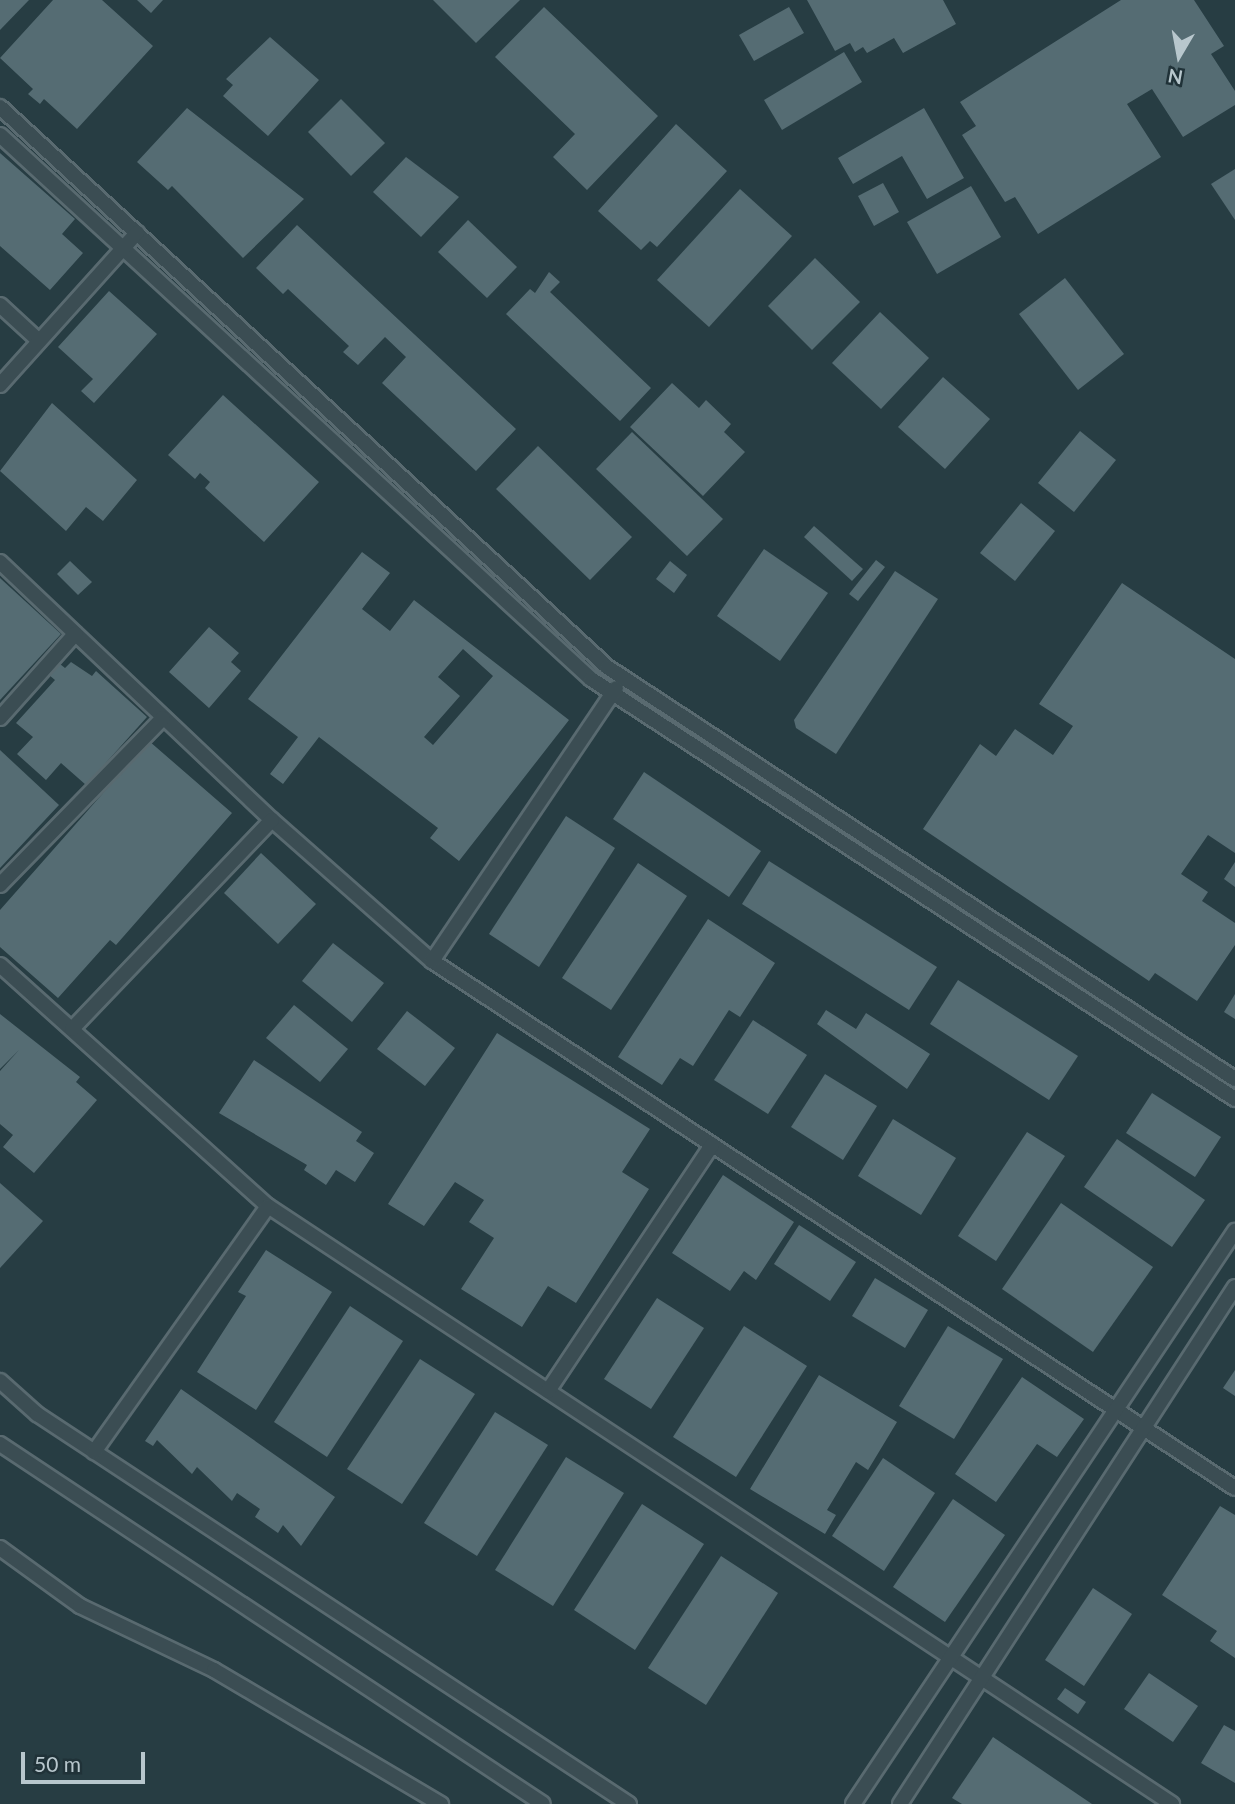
<!DOCTYPE html>
<html>
<head>
<meta charset="utf-8">
<style>
	body { margin:0 }
	#map { position:relative; width:1235px; height:1804px; overflow:hidden; background:#273d43; font-family:Lato,sans-serif }
	div>[style] { position:absolute }
	[style*='--x'] { left:calc(var(--x)*1px); top:calc(var(--y)*1px); width:calc(var(--w)*1px); rotate:calc(var(--a)*1deg) }
	.building>* { inset:0; background:#556c73 }
	.roads { filter:drop-shadow(2px 0 #596a70) drop-shadow(-2px 0 #596a70) drop-shadow(0 2px #596a70) drop-shadow(0 -2px #596a70) }
	.street>* { height:14px; margin:-7px; padding:0 7px; transform-origin:7px; border-radius:7px; background:#3b4d53 }
	span { translate:-50% -50%; white-space:nowrap; text-align:center; line-height:1.15; -webkit-text-stroke:6px #203238; paint-order:stroke }
	.north { position:absolute; left:1144px; top:21px; width:70px; height:70px; -webkit-text-stroke:5px #203238; paint-order:stroke; rotate:190deg; font-size:19px; font-weight:700; line-height:28px; text-align:center; color:#b8c7cd }
	.north::after { content:''; display:block; margin:auto; width:24px; height:32px; background:#b8c7cd; clip-path:polygon(50% 0,100% 100%,50% 72%,0 100%) }
	.scale { position:absolute; left:21px; top:1752px; width:124px; height:32px; box-sizing:border-box; border:4px solid #b8c7cd; border-top:0; padding-left:9px; font-size:21px; line-height:24px; white-space:nowrap; color:#b8c7cd; -webkit-text-stroke:5px #203238; paint-order:stroke }
</style>
</head>
<body>
<div id="map">
	<div class="building">
		<div style="clip-path:polygon(0 0,29px 0,0 30px)"></div>
		<div style="clip-path:polygon(53px 0,102px 0,153px 46px,77px 129px,44px 99px,40px 104px,28px 94px,33px 89px,0 58px)"></div>
		<div style="clip-path:polygon(137px 0,163px 0,151px 13px)"></div>
		<div style="clip-path:polygon(433px 0,520px 0,476px 43px)"></div>
		<div style="clip-path:polygon(807px 0,943px 0,956px 24px,903px 53px,894px 38px,867px 53px,863px 47px,855px 52px,850px 43px,835px 51px)"></div>
		<div style="clip-path:polygon(1121px 0,1194px 0,1224px 46px,1211px 54px,1235px 91px,1235px 105px,1183px 137px,1152px 89px,1127px 104px,1161px 157px,1038px 234px,1015px 197px,1005px 202px,962px 135px,976px 126px,960px 102px)"></div>
		<div style="clip-path:polygon(544px 7px,658px 116px,587px 190px,553px 157px,575px 134px,495px 57px)"></div>
		<div style="clip-path:polygon(789px 7px,804px 33px,754px 61px,739px 35px)"></div>
		<div style="clip-path:polygon(270px 37px,319px 80px,268px 136px,223px 96px,233px 85px,226px 79px)"></div>
		<div style="clip-path:polygon(844px 52px,862px 82px,782px 130px,764px 100px)"></div>
		<div style="clip-path:polygon(341px 99px,385px 143px,351px 176px,308px 132px)"></div>
		<div style="clip-path:polygon(187px 108px,304px 199px,243px 258px,172px 186px,168px 190px,137px 162px)"></div>
		<div style="clip-path:polygon(924px 108px,964px 178px,927px 199px,902px 156px,853px 184px,838px 158px)"></div>
		<div style="clip-path:polygon(676px 124px,727px 171px,657px 247px,650px 241px,641px 250px,598px 211px)"></div>
		<div style="clip-path:polygon(0 153px,75px 219px,62px 234px,83px 253px,50px 290px,0 246px)"></div>
		<div style="clip-path:polygon(406px 157px,459px 197px,421px 237px,373px 192px)"></div>
		<div style="clip-path:polygon(1235px 169px,1235px 220px,1211px 184px)"></div>
		<div style="clip-path:polygon(883px 183px,899px 212px,874px 226px,858px 196px)"></div>
		<div style="clip-path:polygon(971px 186px,1001px 237px,937px 274px,907px 222px)"></div>
		<div style="clip-path:polygon(740px 189px,792px 236px,709px 327px,657px 280px)"></div>
		<div style="clip-path:polygon(468px 220px,517px 267px,487px 298px,438px 252px)"></div>
		<div style="clip-path:polygon(297px 225px,516px 429px,476px 471px,382px 383px,406px 357px,385px 337px,358px 365px,343px 352px,349px 346px,288px 289px,283px 294px,256px 268px)"></div>
		<div style="clip-path:polygon(815px 258px,860px 302px,812px 350px,768px 306px)"></div>
		<div style="clip-path:polygon(549px 272px,560px 282px,550px 292px,651px 388px,620px 421px,506px 314px,530px 289px,535px 293px)"></div>
		<div style="clip-path:polygon(1065px 278px,1124px 354px,1078px 390px,1019px 314px)"></div>
		<div style="clip-path:polygon(109px 291px,157px 334px,94px 403px,81px 391px,93px 379px,58px 347px)"></div>
		<div style="clip-path:polygon(880px 312px,929px 358px,881px 409px,832px 363px)"></div>
		<div style="clip-path:polygon(943px 377px,990px 419px,945px 469px,898px 427px)"></div>
		<div style="clip-path:polygon(672px 383px,699px 408px,706px 400px,731px 424px,724px 432px,745px 452px,703px 496px,630px 427px)"></div>
		<div style="clip-path:polygon(223px 395px,319px 482px,264px 542px,205px 488px,210px 482px,200px 473px,195px 479px,168px 455px)"></div>
		<div style="clip-path:polygon(52px 403px,137px 480px,103px 521px,86px 507px,66px 531px,0 471px)"></div>
		<div style="clip-path:polygon(1080px 431px,1116px 460px,1074px 512px,1038px 483px)"></div>
		<div style="clip-path:polygon(632px 432px,723px 519px,687px 556px,596px 469px)"></div>
		<div style="clip-path:polygon(538px 446px,632px 537px,590px 580px,496px 489px)"></div>
		<div style="clip-path:polygon(1021px 503px,1055px 531px,1015px 581px,980px 553px)"></div>
		<div style="clip-path:polygon(814px 526px,863px 569px,852px 581px,804px 537px)"></div>
		<div style="clip-path:polygon(764px 549px,828px 593px,780px 661px,717px 616px)"></div>
		<div style="clip-path:polygon(evenodd,362px 552px,390px 573px,362px 609px,390px 631px,414px 600px,569px 720px,459px 861px,430px 838px,438px 828px,319px 737px,283px 784px,270px 774px,298px 737px,248px 699px,362px 552px,463px 649px,493px 676px,433px 745px,424px 737px,460px 696px,438px 677px,463px 649px)"></div>
		<div style="clip-path:polygon(876px 560px,885px 567px,858px 601px,849px 594px)"></div>
		<div style="clip-path:polygon(70px 561px,92px 582px,78px 595px,57px 574px)"></div>
		<div style="clip-path:polygon(670px 561px,687px 575px,674px 593px,656px 579px)"></div>
		<div style="clip-path:polygon(895px 571px,938px 599px,836px 754px,796px 728px,794px 720px)"></div>
		<div style="clip-path:polygon(0 578px,61px 634px,0 700px)"></div>
		<div style="clip-path:polygon(1122px 583px,1235px 659px,1235px 853px,1208px 835px,1181px 874px,1208px 892px,1202px 901px,1235px 923px,1235px 945px,1197px 1001px,1155px 973px,1149px 981px,923px 829px,980px 744px,996px 756px,1015px 729px,1053px 755px,1073px 726px,1039px 704px)"></div>
		<div style="clip-path:polygon(209px 627px,239px 653px,231px 662px,241px 671px,209px 708px,169px 672px)"></div>
		<div style="clip-path:polygon(71px 662px,92px 676px,96px 671px,147px 717px,86px 785px,61px 763px,46px 780px,17px 754px,33px 737px,16px 723px,55px 680px,49px 675px,60px 664px,65px 668px)"></div>
		<div style="clip-path:polygon(149px 741px,232px 813px,116px 945px,110px 940px,58px 998px,0 947px,0 910px)"></div>
		<div style="clip-path:polygon(0 750px,59px 805px,0 868px)"></div>
		<div style="clip-path:polygon(644px 772px,761px 851px,729px 897px,613px 819px)"></div>
		<div style="clip-path:polygon(566px 816px,615px 848px,539px 967px,489px 934px)"></div>
		<div style="clip-path:polygon(261px 853px,316px 904px,278px 944px,224px 893px)"></div>
		<div style="clip-path:polygon(769px 861px,937px 967px,909px 1010px,742px 904px)"></div>
		<div style="clip-path:polygon(1235px 862px,1235px 887px,1224px 879px)"></div>
		<div style="clip-path:polygon(638px 863px,687px 896px,611px 1010px,562px 978px)"></div>
		<div style="clip-path:polygon(708px 919px,775px 963px,740px 1017px,729px 1010px,693px 1066px,680px 1058px,662px 1085px,618px 1057px)"></div>
		<div style="clip-path:polygon(333px 943px,384px 983px,352px 1022px,302px 981px)"></div>
		<div style="clip-path:polygon(958px 980px,1078px 1056px,1049px 1100px,930px 1024px)"></div>
		<div style="clip-path:polygon(1235px 994px,1235px 1019px,1224px 1012px)"></div>
		<div style="clip-path:polygon(294px 1005px,348px 1049px,320px 1082px,266px 1038px)"></div>
		<div style="clip-path:polygon(826px 1010px,856px 1029px,866px 1013px,930px 1054px,907px 1089px,817px 1024px)"></div>
		<div style="clip-path:polygon(407px 1011px,455px 1048px,425px 1086px,377px 1049px)"></div>
		<div style="clip-path:polygon(0 1014px,80px 1077px,76px 1082px,97px 1100px,34px 1173px,3px 1147px,13px 1135px,0 1124px,0 1071px,19px 1050px,0 1069px)"></div>
		<div style="clip-path:polygon(753px 1020px,807px 1055px,768px 1114px,714px 1080px)"></div>
		<div style="clip-path:polygon(497px 1033px,650px 1129px,622px 1172px,649px 1189px,576px 1303px,548px 1286px,522px 1327px,461px 1289px,494px 1238px,469px 1222px,484px 1200px,455px 1182px,424px 1226px,388px 1204px)"></div>
		<div style="clip-path:polygon(254px 1060px,362px 1132px,356px 1141px,374px 1153px,355px 1182px,336px 1170px,326px 1185px,304px 1170px,307px 1165px,219px 1113px)"></div>
		<div style="clip-path:polygon(825px 1074px,877px 1106px,843px 1160px,791px 1127px)"></div>
		<div style="clip-path:polygon(1152px 1093px,1221px 1137px,1195px 1177px,1126px 1133px)"></div>
		<div style="clip-path:polygon(893px 1119px,956px 1158px,921px 1215px,858px 1176px)"></div>
		<div style="clip-path:polygon(1027px 1132px,1065px 1156px,996px 1261px,958px 1236px)"></div>
		<div style="clip-path:polygon(1117px 1139px,1205px 1200px,1172px 1247px,1084px 1187px)"></div>
		<div style="clip-path:polygon(723px 1175px,794px 1222px,756px 1280px,744px 1271px,730px 1291px,672px 1253px)"></div>
		<div style="clip-path:polygon(0 1183px,43px 1221px,0 1268px)"></div>
		<div style="clip-path:polygon(1061px 1203px,1153px 1267px,1093px 1352px,1002px 1289px)"></div>
		<div style="clip-path:polygon(799px 1225px,856px 1262px,830px 1301px,774px 1264px)"></div>
		<div style="clip-path:polygon(266px 1250px,332px 1292px,256px 1410px,197px 1372px,246px 1296px,238px 1292px)"></div>
		<div style="clip-path:polygon(875px 1278px,928px 1310px,905px 1348px,852px 1316px)"></div>
		<div style="clip-path:polygon(657px 1298px,704px 1328px,651px 1409px,604px 1379px)"></div>
		<div style="clip-path:polygon(350px 1306px,403px 1341px,327px 1457px,274px 1422px)"></div>
		<div style="clip-path:polygon(744px 1326px,807px 1366px,736px 1477px,673px 1437px)"></div>
		<div style="clip-path:polygon(948px 1326px,1003px 1359px,954px 1439px,899px 1406px)"></div>
		<div style="clip-path:polygon(420px 1359px,475px 1394px,402px 1504px,347px 1469px)"></div>
		<div style="clip-path:polygon(1235px 1370px,1235px 1396px,1223px 1388px)"></div>
		<div style="clip-path:polygon(819px 1375px,897px 1422px,868px 1470px,856px 1462px,827px 1510px,836px 1515px,825px 1534px,750px 1489px)"></div>
		<div style="clip-path:polygon(1022px 1377px,1084px 1419px,1057px 1457px,1037px 1444px,996px 1502px,955px 1474px)"></div>
		<div style="clip-path:polygon(181px 1389px,335px 1497px,301px 1546px,283px 1525px,278px 1533px,255px 1517px,260px 1509px,237px 1493px,232px 1501px,197px 1467px,192px 1474px,157px 1440px,153px 1446px,145px 1441px)"></div>
		<div style="clip-path:polygon(495px 1412px,548px 1445px,477px 1556px,424px 1523px)"></div>
		<div style="clip-path:polygon(566px 1457px,624px 1493px,553px 1606px,495px 1570px)"></div>
		<div style="clip-path:polygon(883px 1458px,935px 1493px,884px 1571px,832px 1536px)"></div>
		<div style="clip-path:polygon(953px 1499px,1005px 1535px,945px 1622px,893px 1587px)"></div>
		<div style="clip-path:polygon(642px 1504px,704px 1544px,635px 1650px,574px 1610px)"></div>
		<div style="clip-path:polygon(1220px 1506px,1235px 1515px,1235px 1658px,1210px 1641px,1217px 1631px,1162px 1595px)"></div>
		<div style="clip-path:polygon(721px 1556px,778px 1593px,706px 1705px,648px 1668px)"></div>
		<div style="clip-path:polygon(1093px 1588px,1132px 1614px,1084px 1686px,1045px 1660px)"></div>
		<div style="clip-path:polygon(1149px 1673px,1198px 1706px,1173px 1742px,1124px 1709px)"></div>
		<div style="clip-path:polygon(1065px 1688px,1086px 1702px,1078px 1714px,1057px 1699px)"></div>
		<div style="clip-path:polygon(1224px 1725px,1235px 1731px,1235px 1783px,1201px 1763px)"></div>
		<div style="clip-path:polygon(993px 1737px,1092px 1804px,962px 1804px,952px 1798px)"></div>
	</div>
	<div class="roads">
		<div class="street">
			<div style="--x:0;--y:107;--w:826;--a:42.69"></div>
			<div style="--x:607;--y:667;--w:751;--a:33.27"></div>
			<div style="--x:0;--y:135;--w:803;--a:42.63"></div>
			<div style="--x:591;--y:679;--w:769;--a:33.11"></div>
			<div style="--x:0;--y:305;--w:53;--a:42.7"></div>
			<div style="--x:0;--y:385;--w:205;--a:-48"></div>
			<div style="--x:0;--y:562;--w:375;--a:43.5"></div>
			<div style="--x:272;--y:820;--w:213;--a:41.4"></div>
			<div style="--x:432;--y:961;--w:960;--a:33.28"></div>
			<div style="--x:0;--y:718;--w:113;--a:-48.2"></div>
			<div style="--x:0;--y:885;--w:233;--a:-45.7"></div>
			<div style="--x:432;--y:961;--w:329;--a:-56"></div>
			<div style="--x:0;--y:965;--w:360;--a:42"></div>
			<div style="--x:268;--y:1206;--w:1084;--a:33.48"></div>
			<div style="--x:72;--y:1029;--w:289;--a:-46.3"></div>
			<div style="--x:0;--y:1381;--w:50;--a:41.7"></div>
			<div style="--x:37;--y:1414;--w:709;--a:33.38"></div>
			<div style="--x:548;--y:1391;--w:296;--a:-56.3"></div>
			<div style="--x:0;--y:1444;--w:651;--a:33.54"></div>
			<div style="--x:94;--y:1452;--w:301;--a:-54.7"></div>
			<div style="--x:0;--y:1548;--w:99;--a:35.9"></div>
			<div style="--x:80;--y:1606;--w:148;--a:25.5"></div>
			<div style="--x:214;--y:1670;--w:264;--a:30.6"></div>
			<div style="--x:853;--y:1804;--w:689;--a:-56.31"></div>
			<div style="--x:900;--y:1804;--w:616;--a:-57.06"></div>
		</div>
	</div>
	<div class="north">N</div>
	<div class="scale">50 m</div>
</div>
</body>
</html>
